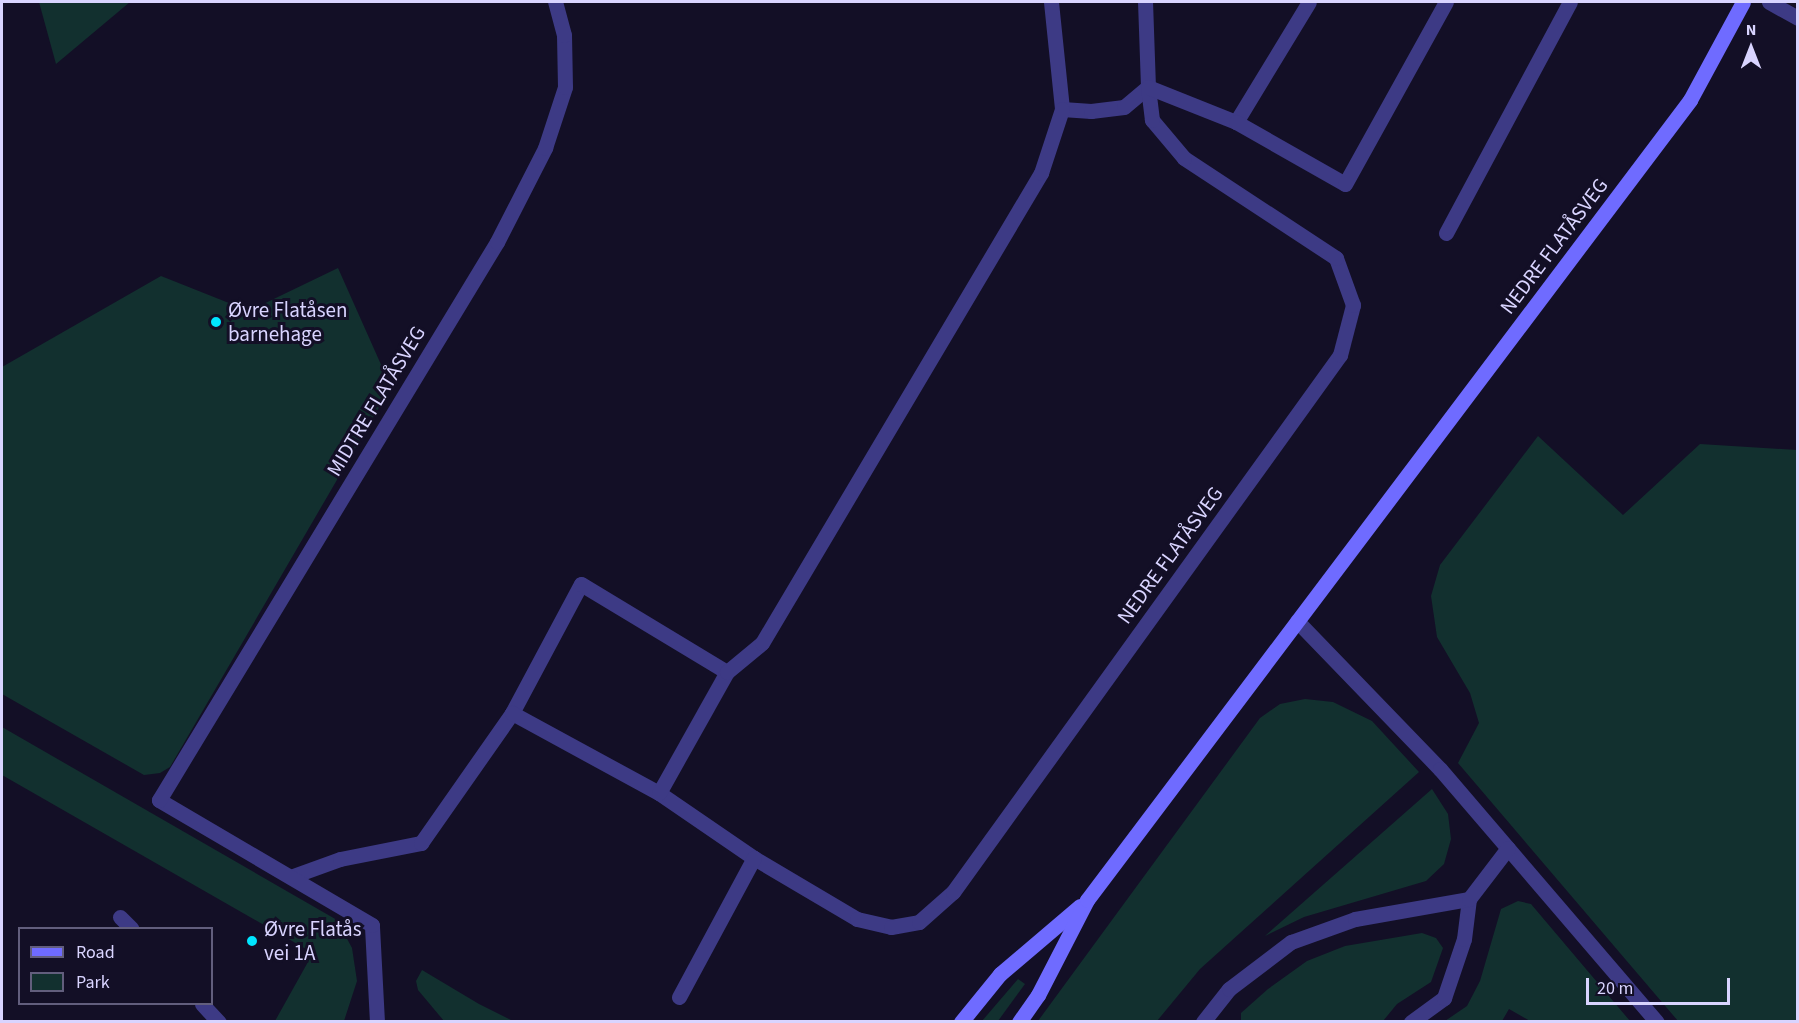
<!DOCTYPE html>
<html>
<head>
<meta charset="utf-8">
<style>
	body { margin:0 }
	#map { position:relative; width:1799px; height:1023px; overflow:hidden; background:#130f26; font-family:"Source Sans 3",sans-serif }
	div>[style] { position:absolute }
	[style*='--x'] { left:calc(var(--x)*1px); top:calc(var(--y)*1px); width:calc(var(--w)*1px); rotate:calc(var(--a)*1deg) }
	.green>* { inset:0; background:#12302f }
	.lane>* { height:15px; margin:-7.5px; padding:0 7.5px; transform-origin:7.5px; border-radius:7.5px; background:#3d3a85 }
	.street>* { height:15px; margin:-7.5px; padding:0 7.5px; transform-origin:7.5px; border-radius:7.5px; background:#3d3a85 }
	.secondary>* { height:15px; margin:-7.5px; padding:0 7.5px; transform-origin:7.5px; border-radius:7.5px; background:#6f6bff }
	.dots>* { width:16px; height:16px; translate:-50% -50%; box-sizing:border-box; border:3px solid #130f26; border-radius:50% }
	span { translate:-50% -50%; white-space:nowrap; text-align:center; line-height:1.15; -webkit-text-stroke:6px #130f26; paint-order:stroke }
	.street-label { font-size:21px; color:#d9d4ff }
	.poi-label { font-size:21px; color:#d9d4ff }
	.left { translate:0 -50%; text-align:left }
	.frame { position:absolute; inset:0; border:3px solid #d9d4ff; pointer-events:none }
	.legend { position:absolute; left:18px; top:927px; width:195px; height:78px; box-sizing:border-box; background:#130f26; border:2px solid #625e7d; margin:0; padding:8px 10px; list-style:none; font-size:18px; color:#d9d4ff }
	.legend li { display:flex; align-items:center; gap:12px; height:30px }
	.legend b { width:30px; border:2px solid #625e7d }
	.north { position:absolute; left:1721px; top:18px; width:60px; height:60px; -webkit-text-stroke:4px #130f26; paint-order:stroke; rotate:0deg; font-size:16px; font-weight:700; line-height:24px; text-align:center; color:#d9d4ff }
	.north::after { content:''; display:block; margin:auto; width:21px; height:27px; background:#d9d4ff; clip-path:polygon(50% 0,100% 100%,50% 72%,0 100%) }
	.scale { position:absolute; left:1586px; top:978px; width:144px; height:27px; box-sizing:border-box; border:3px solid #d9d4ff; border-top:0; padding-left:8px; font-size:18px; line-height:21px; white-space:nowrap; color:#d9d4ff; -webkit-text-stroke:4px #130f26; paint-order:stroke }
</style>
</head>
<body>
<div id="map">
	<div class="green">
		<div style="clip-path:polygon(39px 2px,130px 2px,56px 64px)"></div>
		<div style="clip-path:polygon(338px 268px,391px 387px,170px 767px,160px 773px,144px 775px,2px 694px,2px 367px,161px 276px,249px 311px)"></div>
		<div style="clip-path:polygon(1538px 436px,1623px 515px,1700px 444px,1797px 450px,1797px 1021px,1678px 1021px,1458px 763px,1479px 723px,1470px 693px,1437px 637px,1431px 596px,1440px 565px)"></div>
		<div style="clip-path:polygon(1305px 699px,1333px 702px,1372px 721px,1419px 772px,1200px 969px,1157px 1021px,1038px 1021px,1260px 718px,1280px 704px)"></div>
		<div style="clip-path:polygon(2px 727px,337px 920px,352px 948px,357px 981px,344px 1021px,275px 1021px,313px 953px,2px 775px)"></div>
		<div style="clip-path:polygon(1432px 789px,1448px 814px,1451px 839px,1444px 864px,1426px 881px,1304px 917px,1265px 936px)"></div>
		<div style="clip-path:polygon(1518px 901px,1531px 904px,1630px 1021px,1530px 1021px,1509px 1009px,1502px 1021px,1445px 1021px,1467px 1006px,1480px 981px,1501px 909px)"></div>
		<div style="clip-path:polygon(1422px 933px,1436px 938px,1443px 948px,1431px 982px,1397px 1004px,1383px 1021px,1241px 1021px,1241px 1013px,1268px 989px,1307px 961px,1345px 946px)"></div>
		<div style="clip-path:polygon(422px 970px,479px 1004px,513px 1021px,444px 1021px,418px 990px,416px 981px)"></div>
		<div style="clip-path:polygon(1018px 979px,1025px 984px,998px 1021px,982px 1021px)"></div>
	</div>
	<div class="lane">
		<div style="--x:1051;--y:2;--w:108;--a:84.1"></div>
		<div style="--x:1062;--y:109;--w:29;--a:4"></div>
		<div style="--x:1091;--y:111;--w:33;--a:-7"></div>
		<div style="--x:1124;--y:107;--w:31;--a:-40"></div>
		<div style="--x:1148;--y:87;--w:85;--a:-92"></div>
		<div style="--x:1236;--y:122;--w:140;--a:-58.7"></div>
		<div style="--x:1446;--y:233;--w:262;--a:-61.8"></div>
		<div style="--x:512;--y:713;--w:146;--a:-61.9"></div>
		<div style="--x:581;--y:584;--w:170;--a:31.1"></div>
		<div style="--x:659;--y:793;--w:115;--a:34.4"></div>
		<div style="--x:754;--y:858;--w:120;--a:30.6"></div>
		<div style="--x:857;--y:919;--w:35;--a:13"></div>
		<div style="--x:891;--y:927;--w:28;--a:-10"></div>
		<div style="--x:919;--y:922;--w:45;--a:-41.4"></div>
		<div style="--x:953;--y:892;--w:662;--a:-54.22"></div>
		<div style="--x:1340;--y:355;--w:52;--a:-75.4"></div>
		<div style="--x:1353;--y:305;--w:50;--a:-109.9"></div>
		<div style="--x:1336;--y:258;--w:182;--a:-146.7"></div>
		<div style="--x:1184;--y:158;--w:50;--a:-130.1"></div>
		<div style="--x:1152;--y:120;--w:33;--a:-97"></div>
		<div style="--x:1148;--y:87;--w:95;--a:21.7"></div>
		<div style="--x:1236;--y:122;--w:125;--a:29.6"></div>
		<div style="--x:1345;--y:184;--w:208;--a:-61"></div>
		<div style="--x:293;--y:876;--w:50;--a:-19.9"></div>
		<div style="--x:340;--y:859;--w:83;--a:-11.2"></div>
		<div style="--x:421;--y:843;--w:159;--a:-55"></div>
		<div style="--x:512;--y:713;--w:167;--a:28.6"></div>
		<div style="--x:659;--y:793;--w:139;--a:-60.7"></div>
		<div style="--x:727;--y:672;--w:45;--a:-39.6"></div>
		<div style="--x:762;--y:643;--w:547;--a:-59.31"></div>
		<div style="--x:1041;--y:173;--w:67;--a:-71.8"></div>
		<div style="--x:120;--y:917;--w:16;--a:45"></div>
		<div style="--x:679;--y:997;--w:158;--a:-61.7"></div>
		<div style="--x:202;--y:1004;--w:25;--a:47"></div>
		<div style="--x:377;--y:1022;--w:97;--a:-93"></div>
		<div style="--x:372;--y:925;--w:247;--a:-149.6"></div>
		<div style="--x:159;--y:800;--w:652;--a:-58.8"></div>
		<div style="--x:497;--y:242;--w:106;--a:-62.9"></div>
		<div style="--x:545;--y:148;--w:64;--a:-71.8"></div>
		<div style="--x:565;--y:87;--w:52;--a:-91.1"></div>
		<div style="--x:564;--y:35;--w:34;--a:-105"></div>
		<div style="--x:1411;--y:1022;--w:41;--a:-36"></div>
		<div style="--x:1444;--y:998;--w:62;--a:-71.3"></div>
		<div style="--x:1464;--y:939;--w:40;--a:-82.9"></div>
	</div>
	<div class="street">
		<div style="--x:1769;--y:2;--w:33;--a:29"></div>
		<div style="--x:1297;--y:621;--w:206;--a:46"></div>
		<div style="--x:1440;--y:769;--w:333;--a:49.4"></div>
		<div style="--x:1203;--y:1022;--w:42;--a:-51.8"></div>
		<div style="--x:1229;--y:989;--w:78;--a:-37.2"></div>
		<div style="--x:1291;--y:942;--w:68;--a:-19.8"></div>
		<div style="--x:1355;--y:919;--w:116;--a:-10"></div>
		<div style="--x:1469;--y:899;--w:64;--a:-52.6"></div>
	</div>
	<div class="secondary">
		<div style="--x:961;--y:1022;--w:62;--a:-50.9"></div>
		<div style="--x:1000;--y:974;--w:105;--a:-40.4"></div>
		<div style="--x:1019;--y:1022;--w:33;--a:-55"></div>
		<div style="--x:1038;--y:995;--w:107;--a:-62.7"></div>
		<div style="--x:1087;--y:900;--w:1002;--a:-52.99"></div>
		<div style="--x:1690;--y:100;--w:111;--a:-61.6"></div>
	</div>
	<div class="dots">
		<div style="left:216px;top:322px;background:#00e5ff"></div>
		<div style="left:252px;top:941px;background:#00e5ff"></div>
	</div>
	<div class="street-label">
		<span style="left:1554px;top:246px;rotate:-53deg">NEDRE FLATÅSVEG</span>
		<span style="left:376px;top:401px;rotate:-59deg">MIDTRE FLATÅSVEG</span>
		<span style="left:1170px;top:555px;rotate:-54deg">NEDRE FLATÅSVEG</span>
	</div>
	<div class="poi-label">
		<span class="left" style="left:228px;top:322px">Øvre Flatåsen<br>barnehage</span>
		<span class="left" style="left:264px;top:941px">Øvre Flatås<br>vei 1A</span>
	</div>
	<div class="frame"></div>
	<ul class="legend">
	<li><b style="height:8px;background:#6f6bff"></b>Road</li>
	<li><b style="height:16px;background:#12302f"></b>Park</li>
	</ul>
	<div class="north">N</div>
	<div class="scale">20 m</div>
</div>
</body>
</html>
